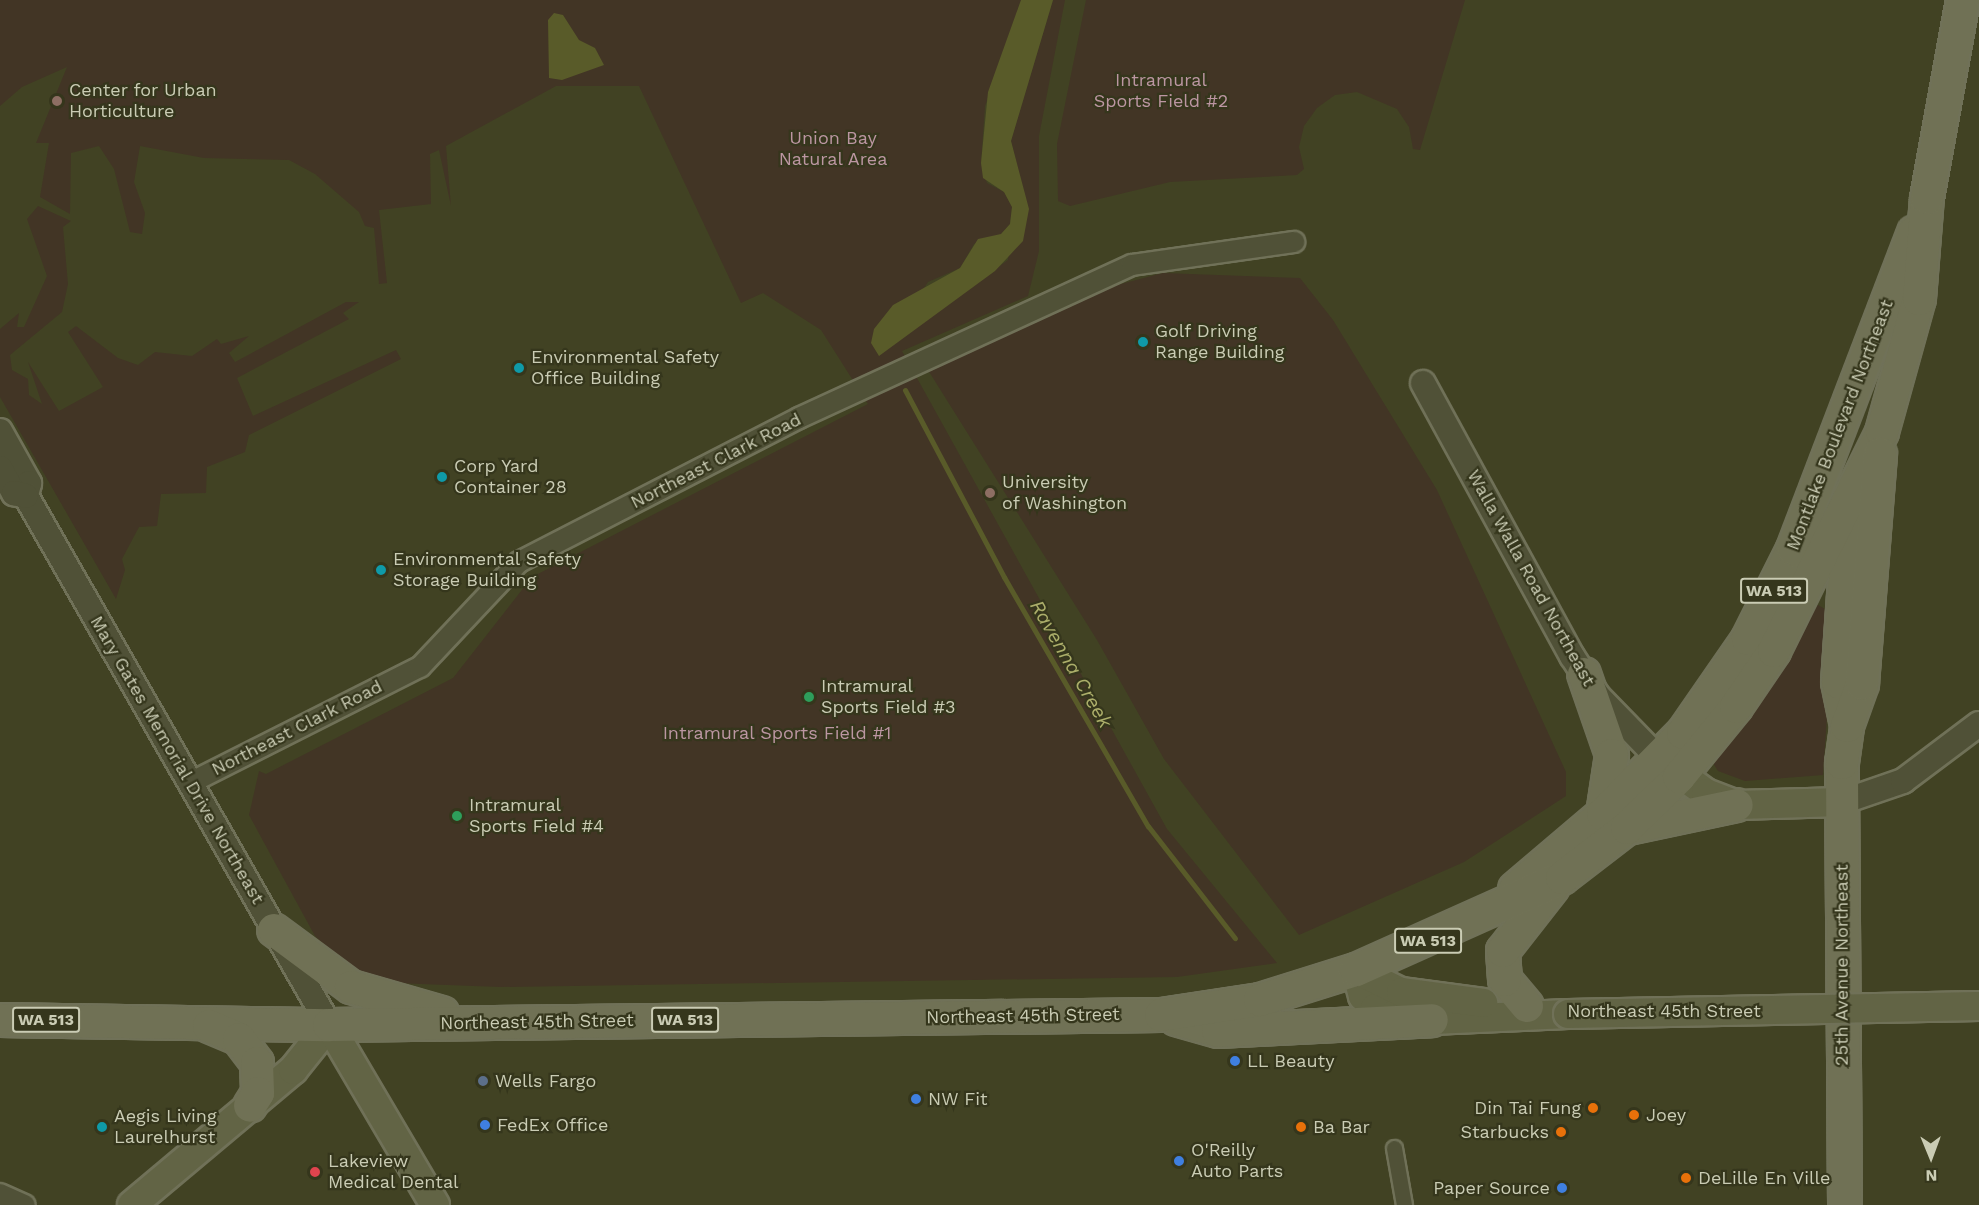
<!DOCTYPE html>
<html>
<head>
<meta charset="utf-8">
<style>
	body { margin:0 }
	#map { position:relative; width:1979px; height:1205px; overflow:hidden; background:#414223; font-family:"Work Sans",sans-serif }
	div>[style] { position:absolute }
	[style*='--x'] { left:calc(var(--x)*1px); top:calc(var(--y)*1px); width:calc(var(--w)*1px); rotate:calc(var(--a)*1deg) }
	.green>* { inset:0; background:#423525 }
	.water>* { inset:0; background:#595b29 }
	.stream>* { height:5px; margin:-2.5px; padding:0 2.5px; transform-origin:2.5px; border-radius:2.5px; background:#595b29 }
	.roads { filter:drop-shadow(2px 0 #707158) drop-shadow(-2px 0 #707158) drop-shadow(0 2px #707158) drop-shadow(0 -2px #707158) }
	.pedestrian>* { height:15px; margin:-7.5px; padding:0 7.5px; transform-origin:7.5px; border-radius:7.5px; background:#505137 }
	.minor>* { height:20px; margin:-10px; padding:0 10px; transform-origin:10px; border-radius:10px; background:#505137 }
	.tertiary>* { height:24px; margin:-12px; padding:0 12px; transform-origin:12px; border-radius:12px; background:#505137 }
	.secondary>* { height:28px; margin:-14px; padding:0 14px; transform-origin:14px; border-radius:14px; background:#626445 }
	.primary>* { height:32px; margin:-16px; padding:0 16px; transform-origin:16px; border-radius:16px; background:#707155 }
	.bridges { filter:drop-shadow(2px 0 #707158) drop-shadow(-2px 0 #707158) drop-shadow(0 2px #707158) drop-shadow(0 -2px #707158) }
	.secondary-bridge>* { height:28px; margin:-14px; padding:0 14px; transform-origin:14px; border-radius:14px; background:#626445 }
	.dots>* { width:16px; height:16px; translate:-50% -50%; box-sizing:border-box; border:3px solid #35361c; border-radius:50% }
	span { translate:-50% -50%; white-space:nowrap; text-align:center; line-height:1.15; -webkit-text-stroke:4.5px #35361c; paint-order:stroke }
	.shield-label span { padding:2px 4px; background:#35361c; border:2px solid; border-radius:4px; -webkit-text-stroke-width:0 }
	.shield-label { font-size:16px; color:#caccb4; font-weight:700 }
	.park-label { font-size:18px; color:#bc96a2 }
	.poi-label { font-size:18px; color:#caccb4 }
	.left { translate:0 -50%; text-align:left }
	.right { translate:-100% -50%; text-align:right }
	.street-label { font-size:18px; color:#caccb4 }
	.water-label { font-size:20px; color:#acae6a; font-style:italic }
	.north { position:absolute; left:1901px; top:1127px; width:60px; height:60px; -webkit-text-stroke:4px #35361c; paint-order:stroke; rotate:179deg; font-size:16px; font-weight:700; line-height:24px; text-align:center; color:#caccb4 }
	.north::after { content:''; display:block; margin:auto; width:21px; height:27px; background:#caccb4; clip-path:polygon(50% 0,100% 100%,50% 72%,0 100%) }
</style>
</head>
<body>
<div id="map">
	<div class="green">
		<div style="clip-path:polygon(0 0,1021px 0,985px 106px,981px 163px,987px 183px,1004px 192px,1012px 207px,1010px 224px,1001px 234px,974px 244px,960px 268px,928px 282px,879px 355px,1008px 260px,1018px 170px,1011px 141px,1053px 0,1065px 0,1039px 136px,1039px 251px,1028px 296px,902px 351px,1167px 829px,1277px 963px,1177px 977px,500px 987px,395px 983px,357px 972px,336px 956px,315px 936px,249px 815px,259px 771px,266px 774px,453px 678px,532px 577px,868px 404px,821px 330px,763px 293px,741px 303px,639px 86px,556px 86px,446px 146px,451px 206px,439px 150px,430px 154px,431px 204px,379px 210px,387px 283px,379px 284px,374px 228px,365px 226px,359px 212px,315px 174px,289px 160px,204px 158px,140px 146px,134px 182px,145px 213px,142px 234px,130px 232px,114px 169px,99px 146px,71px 153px,70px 214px,40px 197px,49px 143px,36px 143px,67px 67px,22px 87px,0 106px)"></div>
		<div style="clip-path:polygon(1086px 0,1465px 0,1420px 150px,1413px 149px,1409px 127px,1397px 109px,1357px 92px,1335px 95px,1317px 108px,1304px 126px,1299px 147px,1304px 169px,1297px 175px,1170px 182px,1070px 206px,1058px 201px,1057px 144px)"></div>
		<div style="clip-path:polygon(38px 206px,71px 221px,63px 227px,68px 284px,62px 312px,10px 355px,12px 370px,28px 379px,29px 395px,42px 404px,28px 362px,59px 411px,103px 387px,68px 332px,76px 326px,118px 358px,138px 365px,155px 352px,192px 356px,217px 339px,221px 344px,249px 336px,229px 353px,235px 362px,346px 302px,359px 302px,343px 313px,349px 319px,237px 378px,253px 416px,396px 350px,401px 359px,249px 435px,245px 452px,207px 467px,206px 493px,161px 494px,157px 526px,139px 527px,122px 559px,125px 570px,116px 599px,0 397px,0 329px,19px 313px,17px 327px,24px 327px,47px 276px,27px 219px)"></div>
		<div style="clip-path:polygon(1163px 273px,1300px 278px,1333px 320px,1437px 490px,1566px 772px,1566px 796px,1464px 862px,1299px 935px,1164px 759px,1097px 640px,928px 370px,1117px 285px)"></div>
		<div style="clip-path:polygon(1818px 605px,1834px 614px,1823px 775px,1745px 781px,1718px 771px,1713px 763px,1718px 755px,1748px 717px,1810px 609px)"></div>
	</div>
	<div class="water">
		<div style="clip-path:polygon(1021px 0,1053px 0,1011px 141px,1029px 209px,1023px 241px,995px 271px,879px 356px,871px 343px,874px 329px,893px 305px,960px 268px,978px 239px,1001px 234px,1010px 224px,1012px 207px,1004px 192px,983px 178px,981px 163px,988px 92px)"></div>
		<div style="clip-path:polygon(554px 13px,563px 15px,579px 40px,595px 48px,604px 65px,562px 80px,549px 78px,548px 20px)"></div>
	</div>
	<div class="stream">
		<div style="--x:905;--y:390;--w:212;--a:62.1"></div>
		<div style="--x:1004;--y:577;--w:288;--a:60"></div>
		<div style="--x:1148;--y:826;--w:142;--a:52.2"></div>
	</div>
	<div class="roads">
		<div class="pedestrian">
			<div style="--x:1394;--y:1148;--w:58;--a:80"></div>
		</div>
		<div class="minor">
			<div style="--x:190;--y:783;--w:258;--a:-26.8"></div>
			<div style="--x:420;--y:667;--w:144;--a:-46.7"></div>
			<div style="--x:519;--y:562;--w:315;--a:-27.2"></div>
			<div style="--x:799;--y:418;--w:366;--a:-24.7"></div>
			<div style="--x:1132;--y:265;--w:164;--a:-8.1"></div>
			<div style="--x:0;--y:1194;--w:27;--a:24"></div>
		</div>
		<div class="tertiary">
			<div style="--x:1423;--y:383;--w:311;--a:61.4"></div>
			<div style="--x:1572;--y:656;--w:48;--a:57"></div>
			<div style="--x:1598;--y:696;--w:88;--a:45.9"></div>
			<div style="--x:0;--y:431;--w:60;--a:60.9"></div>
			<div style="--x:29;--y:483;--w:13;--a:103"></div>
			<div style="--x:26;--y:496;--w:610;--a:60.2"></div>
			<div style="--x:0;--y:468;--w:29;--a:61"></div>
			<div style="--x:14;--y:493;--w:12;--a:14"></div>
			<div style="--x:1842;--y:802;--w:65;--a:-19"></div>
			<div style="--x:1903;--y:781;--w:95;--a:-36.9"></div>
		</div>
		<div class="secondary">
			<div style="--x:1662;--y:761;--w:54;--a:36"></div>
			<div style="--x:1706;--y:793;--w:33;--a:21"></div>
			<div style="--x:1737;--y:805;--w:105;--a:-1.6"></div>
			<div style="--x:1356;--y:970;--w:27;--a:75"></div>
			<div style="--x:1363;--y:996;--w:17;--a:45"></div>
			<div style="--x:1375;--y:1008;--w:21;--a:17"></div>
			<div style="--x:1395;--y:1014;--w:37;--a:9"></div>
			<div style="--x:1432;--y:1020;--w:136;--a:-2.5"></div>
			<div style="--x:1356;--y:970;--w:50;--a:26.1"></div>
			<div style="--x:1401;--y:992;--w:83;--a:7.6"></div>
			<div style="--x:132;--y:1205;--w:210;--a:-40"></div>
			<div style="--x:293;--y:1070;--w:58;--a:-51.3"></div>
			<div style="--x:329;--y:1025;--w:209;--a:59.5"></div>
		</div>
		<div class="primary">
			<div style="--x:1584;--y:674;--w:86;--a:70.9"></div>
			<div style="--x:1612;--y:755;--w:60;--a:98.7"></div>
			<div style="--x:1847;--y:726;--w:45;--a:-101.6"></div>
			<div style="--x:1838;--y:682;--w:162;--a:-86.1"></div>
			<div style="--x:1628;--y:828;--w:111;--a:-11.9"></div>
			<div style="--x:1515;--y:889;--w:116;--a:-40.4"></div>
			<div style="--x:1603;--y:814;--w:114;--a:-45.4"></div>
			<div style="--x:1683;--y:733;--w:114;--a:-55.3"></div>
			<div style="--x:1748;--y:639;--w:101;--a:-63.4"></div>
			<div style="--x:1793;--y:549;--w:339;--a:-69.1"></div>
			<div style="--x:274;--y:930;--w:96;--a:36.5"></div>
			<div style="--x:351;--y:987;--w:95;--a:15.9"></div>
			<div style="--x:1527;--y:1006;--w:34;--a:-130"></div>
			<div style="--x:1505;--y:980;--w:29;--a:-94"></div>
			<div style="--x:1503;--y:951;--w:81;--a:-52"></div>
			<div style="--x:1176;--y:1019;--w:44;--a:15.9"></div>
			<div style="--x:1218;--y:1031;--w:214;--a:-2.9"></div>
			<div style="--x:0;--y:1020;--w:329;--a:0.9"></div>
			<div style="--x:329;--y:1025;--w:832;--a:-0.69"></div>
			<div style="--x:1161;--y:1015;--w:100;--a:-8.6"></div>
			<div style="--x:1260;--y:1000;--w:101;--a:-17.4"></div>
			<div style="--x:1356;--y:970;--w:226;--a:-24.1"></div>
			<div style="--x:1562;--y:878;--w:82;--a:-37.6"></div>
			<div style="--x:1627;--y:828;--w:73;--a:-44.4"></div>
			<div style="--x:1679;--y:777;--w:90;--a:-50.8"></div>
			<div style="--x:1736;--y:707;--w:68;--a:-55.8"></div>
			<div style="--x:1774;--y:651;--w:244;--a:-63.7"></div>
			<div style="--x:1882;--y:432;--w:138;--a:-74.5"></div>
			<div style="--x:1919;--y:299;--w:101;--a:-85.5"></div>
			<div style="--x:1927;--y:198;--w:201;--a:-79.7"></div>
			<div style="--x:209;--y:1026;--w:33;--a:23"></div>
			<div style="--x:239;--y:1039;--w:30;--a:53"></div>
			<div style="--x:257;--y:1063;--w:30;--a:88"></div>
			<div style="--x:258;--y:1093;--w:15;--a:122"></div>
			<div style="--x:1845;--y:1205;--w:442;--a:-90.4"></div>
			<div style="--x:1842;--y:763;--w:37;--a:-82"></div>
			<div style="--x:1847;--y:726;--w:45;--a:-70.3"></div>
			<div style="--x:1862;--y:684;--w:231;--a:-85.5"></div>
		</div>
	</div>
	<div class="bridges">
		<div class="secondary-bridge">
			<div style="--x:1568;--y:1014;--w:411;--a:-1.1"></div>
		</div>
	</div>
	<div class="dots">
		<div style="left:57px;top:101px;background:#8d6e63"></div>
		<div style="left:1143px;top:342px;background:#0f9aa8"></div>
		<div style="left:519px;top:368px;background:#0f9aa8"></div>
		<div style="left:442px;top:477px;background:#0f9aa8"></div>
		<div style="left:990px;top:493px;background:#8d6e63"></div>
		<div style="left:381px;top:570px;background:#0f9aa8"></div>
		<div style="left:809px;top:697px;background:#2e9e5b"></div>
		<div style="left:457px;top:816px;background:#2e9e5b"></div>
		<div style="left:1235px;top:1061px;background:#3f7fe0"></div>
		<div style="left:483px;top:1081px;background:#5c6f8a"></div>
		<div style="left:916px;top:1099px;background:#3f7fe0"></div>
		<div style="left:1593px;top:1108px;background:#e8710a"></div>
		<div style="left:1634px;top:1115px;background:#e8710a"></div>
		<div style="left:485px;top:1125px;background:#3f7fe0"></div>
		<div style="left:102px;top:1127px;background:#0f9aa8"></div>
		<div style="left:1301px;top:1127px;background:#e8710a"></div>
		<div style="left:1561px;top:1132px;background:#e8710a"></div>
		<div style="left:1179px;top:1161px;background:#3f7fe0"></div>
		<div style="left:315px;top:1172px;background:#e0444e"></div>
		<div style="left:1686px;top:1178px;background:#e8710a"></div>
		<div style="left:1562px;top:1188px;background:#3f7fe0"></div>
	</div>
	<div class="shield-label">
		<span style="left:1774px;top:591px">WA 513</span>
		<span style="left:1428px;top:941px">WA 513</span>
		<span style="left:46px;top:1020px">WA 513</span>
		<span style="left:685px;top:1020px">WA 513</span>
	</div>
	<div class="park-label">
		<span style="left:1161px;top:91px">Intramural<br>Sports Field #2</span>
		<span style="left:833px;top:149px">Union Bay<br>Natural Area</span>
		<span style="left:777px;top:733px">Intramural Sports Field #1</span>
	</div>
	<div class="poi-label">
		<span class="left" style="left:69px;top:101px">Center for Urban<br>Horticulture</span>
		<span class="left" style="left:1155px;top:342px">Golf Driving<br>Range Building</span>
		<span class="left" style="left:531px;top:368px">Environmental Safety<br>Office Building</span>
		<span class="left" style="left:454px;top:477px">Corp Yard<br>Container 28</span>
		<span class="left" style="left:1002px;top:493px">University<br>of Washington</span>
		<span class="left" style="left:393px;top:570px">Environmental Safety<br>Storage Building</span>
		<span class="left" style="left:821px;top:697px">Intramural<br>Sports Field #3</span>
		<span class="left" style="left:469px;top:816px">Intramural<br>Sports Field #4</span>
		<span class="left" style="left:1247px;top:1061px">LL Beauty</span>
		<span class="left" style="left:495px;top:1081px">Wells Fargo</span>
		<span class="left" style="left:928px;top:1099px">NW Fit</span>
		<span class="right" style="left:1581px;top:1108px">Din Tai Fung</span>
		<span class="left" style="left:1646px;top:1115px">Joey</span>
		<span class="left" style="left:114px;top:1127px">Aegis Living<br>Laurelhurst</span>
		<span class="left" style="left:497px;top:1125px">FedEx Office</span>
		<span class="left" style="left:1313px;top:1127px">Ba Bar</span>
		<span class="right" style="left:1549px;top:1132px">Starbucks</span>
		<span class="left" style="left:1191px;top:1161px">O'Reilly<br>Auto Parts</span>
		<span class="left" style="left:328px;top:1172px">Lakeview<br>Medical Dental</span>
		<span class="left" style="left:1698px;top:1178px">DeLille En Ville</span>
		<span class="right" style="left:1550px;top:1188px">Paper Source</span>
	</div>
	<div class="street-label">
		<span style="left:1840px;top:425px;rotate:-69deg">Montlake Boulevard Northeast</span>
		<span style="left:716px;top:461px;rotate:-27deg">Northeast Clark Road</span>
		<span style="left:1531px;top:578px;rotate:61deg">Walla Walla Road Northeast</span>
		<span style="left:297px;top:728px;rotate:-27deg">Northeast Clark Road</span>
		<span style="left:177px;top:760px;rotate:60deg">Mary Gates Memorial Drive Northeast</span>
		<span style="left:1842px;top:965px;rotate:-90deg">25th Avenue Northeast</span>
		<span style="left:1664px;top:1011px">Northeast 45th Street</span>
		<span style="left:1023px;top:1016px;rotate:-1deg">Northeast 45th Street</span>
		<span style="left:537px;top:1022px;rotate:-1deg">Northeast 45th Street</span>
	</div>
	<div class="water-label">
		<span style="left:1071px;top:664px;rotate:60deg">Ravenna Creek</span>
	</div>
	<div class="north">N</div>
</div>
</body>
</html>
